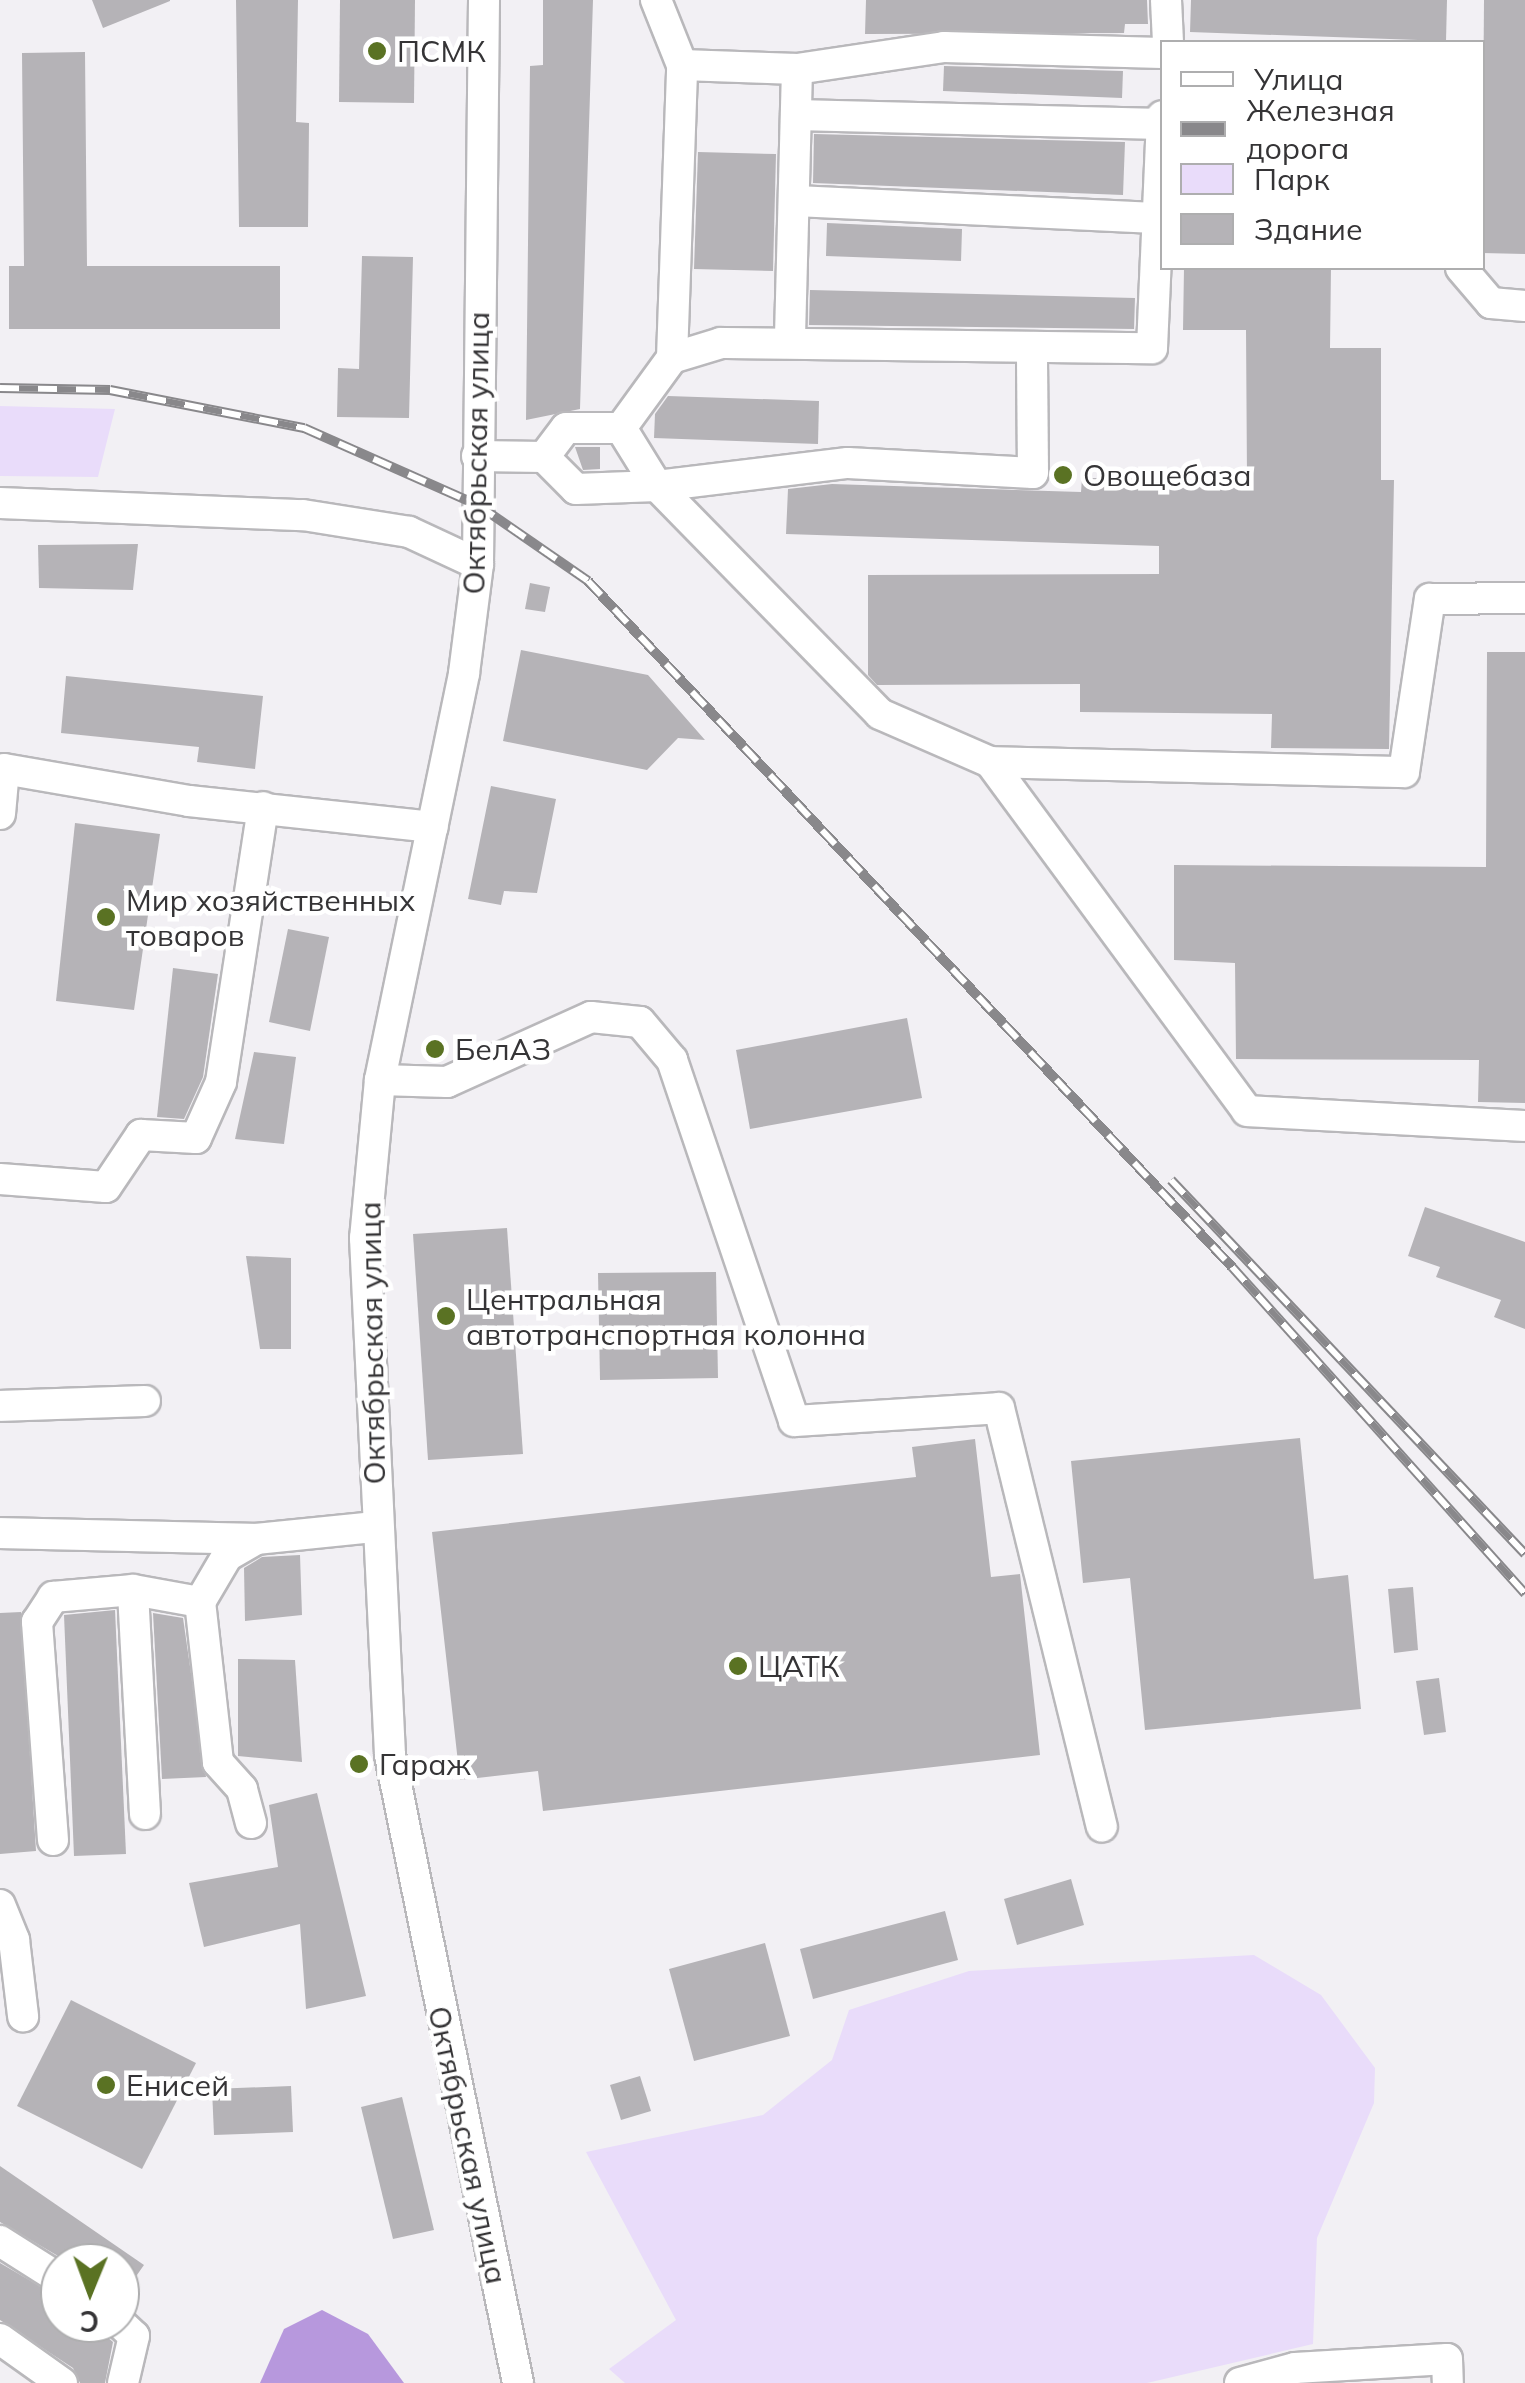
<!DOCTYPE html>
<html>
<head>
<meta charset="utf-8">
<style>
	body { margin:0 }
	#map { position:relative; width:1525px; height:2383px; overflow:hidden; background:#f2f0f4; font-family:Mulish,sans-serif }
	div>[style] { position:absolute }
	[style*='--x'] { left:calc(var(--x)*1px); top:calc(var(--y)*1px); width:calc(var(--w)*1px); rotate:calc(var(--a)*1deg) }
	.green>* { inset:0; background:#e9dcfa }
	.water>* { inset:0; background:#b798dd }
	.building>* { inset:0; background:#b5b3b7 }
	.roads { filter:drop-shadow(2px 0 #b9b8bb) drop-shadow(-2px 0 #b9b8bb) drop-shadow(0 2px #b9b8bb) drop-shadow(0 -2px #b9b8bb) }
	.minor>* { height:30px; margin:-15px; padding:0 15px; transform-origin:15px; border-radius:15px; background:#fff }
	.rail>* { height:10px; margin-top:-5px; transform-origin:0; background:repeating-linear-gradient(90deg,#fff 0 19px,#89888b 0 38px); box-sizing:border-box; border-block:2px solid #89888b }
	.dots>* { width:28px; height:28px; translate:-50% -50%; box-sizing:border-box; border:5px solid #fff; border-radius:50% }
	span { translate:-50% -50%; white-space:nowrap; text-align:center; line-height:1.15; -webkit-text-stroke:9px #fff; paint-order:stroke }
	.poi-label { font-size:30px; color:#353436 }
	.left { translate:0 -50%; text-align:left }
	.street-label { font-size:30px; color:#353436 }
	.legend { position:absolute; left:1160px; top:40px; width:325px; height:230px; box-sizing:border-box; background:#fff; border:2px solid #aeaeaf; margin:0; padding:12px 18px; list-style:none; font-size:30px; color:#353436 }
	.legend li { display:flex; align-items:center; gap:20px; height:50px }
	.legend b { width:50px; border:2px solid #aeaeaf }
	.north { position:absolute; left:40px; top:2243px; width:100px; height:100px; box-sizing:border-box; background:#fff; border:2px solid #aeaeaf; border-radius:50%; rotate:181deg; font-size:28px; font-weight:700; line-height:40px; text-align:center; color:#353436 }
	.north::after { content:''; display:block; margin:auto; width:35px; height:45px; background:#5a7223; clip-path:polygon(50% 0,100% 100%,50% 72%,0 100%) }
</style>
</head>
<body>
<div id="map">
	<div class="green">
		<div style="clip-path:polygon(0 406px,115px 409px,98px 477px,0 476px)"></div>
		<div style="clip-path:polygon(1254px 1955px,1321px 1995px,1375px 2068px,1374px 2103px,1317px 2238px,1313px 2344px,1147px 2383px,625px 2383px,609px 2369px,676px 2320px,586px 2152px,763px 2115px,832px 2060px,849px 2010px,969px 1971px)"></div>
	</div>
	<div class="water">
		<div style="clip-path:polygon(322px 2310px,368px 2334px,404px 2383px,260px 2383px,284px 2329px)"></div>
	</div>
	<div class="building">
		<div style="clip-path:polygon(92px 0,170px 0,170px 1px,103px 28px)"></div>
		<div style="clip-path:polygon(236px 0,298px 0,296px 122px,309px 123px,308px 227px,239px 227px)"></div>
		<div style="clip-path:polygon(340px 0,415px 0,414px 103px,339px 102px)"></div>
		<div style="clip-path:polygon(543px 0,593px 0,580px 409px,526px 420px,530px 66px,543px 65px)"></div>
		<div style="clip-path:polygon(866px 0,1147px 0,1148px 24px,1125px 24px,1124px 33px,865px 34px)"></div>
		<div style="clip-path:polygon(1191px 0,1447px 0,1446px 41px,1190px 32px)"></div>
		<div style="clip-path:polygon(1484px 0,1525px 0,1525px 254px,1482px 253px)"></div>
		<div style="clip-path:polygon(85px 52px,87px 266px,280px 266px,280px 329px,9px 329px,9px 266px,24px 266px,22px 53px)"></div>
		<div style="clip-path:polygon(944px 66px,1123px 71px,1122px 98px,943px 91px)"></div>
		<div style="clip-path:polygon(814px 134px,1125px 142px,1123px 195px,813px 183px)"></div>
		<div style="clip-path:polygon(698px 152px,776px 154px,773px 271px,694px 269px)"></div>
		<div style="clip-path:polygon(827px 223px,962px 229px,961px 261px,826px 256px)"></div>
		<div style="clip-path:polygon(362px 256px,413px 257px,409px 418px,337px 417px,338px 368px,359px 369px)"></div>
		<div style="clip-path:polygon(1184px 268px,1331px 268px,1330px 348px,1381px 348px,1381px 480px,1394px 480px,1389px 749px,1271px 748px,1272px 714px,1080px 712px,1080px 684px,877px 685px,868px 675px,868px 575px,1159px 574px,1159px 546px,786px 534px,788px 489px,832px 484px,1081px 492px,1082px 478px,1247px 479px,1246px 330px,1183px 330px)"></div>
		<div style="clip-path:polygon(810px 290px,1135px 298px,1134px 329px,809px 325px)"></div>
		<div style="clip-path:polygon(668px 396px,819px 401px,818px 444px,654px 438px,655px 414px)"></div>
		<div style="clip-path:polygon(575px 447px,600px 447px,600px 469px,583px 470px)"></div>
		<div style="clip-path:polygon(138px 544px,133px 590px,39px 588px,38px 545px)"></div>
		<div style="clip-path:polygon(530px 583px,550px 587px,545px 612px,525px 609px)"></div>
		<div style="clip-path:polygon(521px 650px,648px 675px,705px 740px,678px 738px,647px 770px,503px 741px)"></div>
		<div style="clip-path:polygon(1487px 652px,1525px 652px,1525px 1103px,1478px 1102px,1479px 1060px,1236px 1059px,1235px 963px,1174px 960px,1174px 865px,1486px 867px)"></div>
		<div style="clip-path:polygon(66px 676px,263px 696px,255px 769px,197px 762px,199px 747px,61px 733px)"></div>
		<div style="clip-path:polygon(491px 786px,556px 799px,537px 893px,504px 891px,501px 905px,468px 899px)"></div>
		<div style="clip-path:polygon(75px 823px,160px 834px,134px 1010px,56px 1001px)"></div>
		<div style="clip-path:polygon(288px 929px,329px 937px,310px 1031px,269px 1022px)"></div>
		<div style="clip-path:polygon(173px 968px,218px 974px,203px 1077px,184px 1119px,157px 1117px)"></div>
		<div style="clip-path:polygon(907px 1018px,922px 1098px,750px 1129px,736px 1050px)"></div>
		<div style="clip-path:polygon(254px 1052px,296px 1057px,284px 1144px,235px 1139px)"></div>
		<div style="clip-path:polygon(1425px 1207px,1525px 1242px,1525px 1329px,1494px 1317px,1501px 1300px,1436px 1277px,1440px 1267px,1408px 1256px)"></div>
		<div style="clip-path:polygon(507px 1228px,523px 1454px,428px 1460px,413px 1234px)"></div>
		<div style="clip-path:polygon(246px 1256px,291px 1258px,291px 1349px,260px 1349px)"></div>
		<div style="clip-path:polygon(716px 1272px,718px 1378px,600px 1380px,598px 1273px)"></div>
		<div style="clip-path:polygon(1300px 1438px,1314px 1579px,1348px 1575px,1361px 1709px,1145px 1730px,1130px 1578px,1083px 1583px,1071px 1461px)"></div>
		<div style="clip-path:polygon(975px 1439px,991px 1577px,1020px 1574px,1040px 1755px,543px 1811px,538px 1771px,460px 1780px,432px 1532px,916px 1477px,912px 1447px)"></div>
		<div style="clip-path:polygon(300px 1555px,302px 1615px,245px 1621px,244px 1568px,262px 1557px)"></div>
		<div style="clip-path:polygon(1413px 1587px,1418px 1650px,1394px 1653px,1388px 1589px)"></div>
		<div style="clip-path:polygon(115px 1610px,126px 1854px,74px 1856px,64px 1615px)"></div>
		<div style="clip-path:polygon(21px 1612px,36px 1851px,0 1854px,0 1613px)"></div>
		<div style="clip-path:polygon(153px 1613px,183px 1618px,206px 1777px,162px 1779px)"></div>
		<div style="clip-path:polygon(238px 1659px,295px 1660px,302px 1762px,238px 1756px)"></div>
		<div style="clip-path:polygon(1439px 1678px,1446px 1732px,1424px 1735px,1416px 1681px)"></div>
		<div style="clip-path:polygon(317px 1793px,366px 1996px,306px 2009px,300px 1924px,204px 1947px,189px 1883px,278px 1867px,269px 1805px)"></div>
		<div style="clip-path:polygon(1071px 1879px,1084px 1925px,1017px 1945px,1004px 1899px)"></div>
		<div style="clip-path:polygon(945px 1911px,958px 1960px,813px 1999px,800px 1949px)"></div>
		<div style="clip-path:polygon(765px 1943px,790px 2036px,694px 2061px,669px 1969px)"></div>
		<div style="clip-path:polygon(71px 2000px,196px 2063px,142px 2169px,17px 2106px)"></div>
		<div style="clip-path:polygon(640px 2076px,651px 2111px,621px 2120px,610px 2085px)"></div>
		<div style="clip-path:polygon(291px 2086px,293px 2132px,214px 2135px,212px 2089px)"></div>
		<div style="clip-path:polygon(402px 2097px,434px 2230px,393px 2239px,361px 2107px)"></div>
		<div style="clip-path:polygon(0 2166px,144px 2265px,120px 2299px,120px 2263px,70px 2263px,0 2222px)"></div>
		<div style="clip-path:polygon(0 2263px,60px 2298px,60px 2323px,90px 2323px,113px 2342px,105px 2383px,80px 2383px,73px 2368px,0 2320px)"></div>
	</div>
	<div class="roads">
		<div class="minor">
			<div style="--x:484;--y:0;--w:564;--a:90.61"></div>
			<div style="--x:478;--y:564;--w:111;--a:97.3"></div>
			<div style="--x:464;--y:674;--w:415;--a:101.7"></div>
			<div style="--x:380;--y:1080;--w:159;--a:95.4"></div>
			<div style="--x:365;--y:1238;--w:518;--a:87.23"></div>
			<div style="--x:390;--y:1755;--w:641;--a:78.48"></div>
			<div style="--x:656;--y:0;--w:70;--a:68.2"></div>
			<div style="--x:1166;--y:0;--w:42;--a:87.3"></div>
			<div style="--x:797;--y:69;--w:149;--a:-8.5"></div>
			<div style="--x:944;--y:47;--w:218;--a:1.6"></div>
			<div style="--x:796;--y:115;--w:366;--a:1.4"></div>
			<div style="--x:795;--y:201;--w:367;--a:2.7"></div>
			<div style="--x:1461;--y:268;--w:46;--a:49.4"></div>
			<div style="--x:1491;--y:303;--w:34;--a:5"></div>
			<div style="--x:672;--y:358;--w:293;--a:-88"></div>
			<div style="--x:682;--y:65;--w:115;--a:2"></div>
			<div style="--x:797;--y:69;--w:272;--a:91.5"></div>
			<div style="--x:621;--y:428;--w:87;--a:-53.9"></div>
			<div style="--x:672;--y:358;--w:51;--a:-17"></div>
			<div style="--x:721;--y:343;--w:431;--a:0.7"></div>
			<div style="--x:1152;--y:348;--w:232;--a:-87.5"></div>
			<div style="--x:477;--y:456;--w:67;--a:0.9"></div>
			<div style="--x:544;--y:457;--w:45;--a:45"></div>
			<div style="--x:576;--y:489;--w:81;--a:-2.1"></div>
			<div style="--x:657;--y:486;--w:319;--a:45.6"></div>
			<div style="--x:880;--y:714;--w:120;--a:23.6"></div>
			<div style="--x:990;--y:762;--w:414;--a:1.4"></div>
			<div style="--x:1404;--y:772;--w:175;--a:-81.5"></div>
			<div style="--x:1430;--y:599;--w:95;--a:-0.6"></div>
			<div style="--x:544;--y:457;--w:36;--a:-53"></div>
			<div style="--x:566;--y:428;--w:55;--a:0"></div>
			<div style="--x:621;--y:428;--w:68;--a:58.2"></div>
			<div style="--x:657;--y:486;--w:192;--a:-6.9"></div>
			<div style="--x:848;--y:463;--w:185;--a:3.1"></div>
			<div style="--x:1033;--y:473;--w:126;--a:-90.5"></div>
			<div style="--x:0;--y:503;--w:303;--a:2.3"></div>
			<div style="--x:303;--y:515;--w:107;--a:9.1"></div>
			<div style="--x:409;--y:532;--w:76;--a:24.9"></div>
			<div style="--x:990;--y:762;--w:433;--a:53.6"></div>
			<div style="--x:1247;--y:1111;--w:278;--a:3.1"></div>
			<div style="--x:0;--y:814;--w:45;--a:-84.9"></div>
			<div style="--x:4;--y:769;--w:188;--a:9.8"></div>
			<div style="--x:189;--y:801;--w:245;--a:6.1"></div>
			<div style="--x:380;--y:1080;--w:67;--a:1.7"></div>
			<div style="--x:447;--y:1082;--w:158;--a:-24.3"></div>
			<div style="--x:591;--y:1017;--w:49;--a:5.8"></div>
			<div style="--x:640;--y:1022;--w:50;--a:49.9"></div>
			<div style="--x:672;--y:1060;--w:381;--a:71.3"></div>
			<div style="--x:794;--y:1421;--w:205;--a:-3.6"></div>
			<div style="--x:999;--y:1408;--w:431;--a:76.2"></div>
			<div style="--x:0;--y:1179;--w:106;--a:4.3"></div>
			<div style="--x:106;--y:1187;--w:63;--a:-56.1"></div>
			<div style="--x:141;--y:1135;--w:55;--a:3.1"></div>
			<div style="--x:196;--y:1138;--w:61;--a:-65.9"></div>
			<div style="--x:221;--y:1082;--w:278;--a:-81.3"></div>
			<div style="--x:0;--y:1406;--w:145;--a:-2"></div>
			<div style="--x:0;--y:1533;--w:256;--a:1.3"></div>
			<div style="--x:145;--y:1814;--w:224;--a:-93.1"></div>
			<div style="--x:133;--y:1590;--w:68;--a:10.2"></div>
			<div style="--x:251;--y:1823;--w:35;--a:-105"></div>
			<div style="--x:242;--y:1789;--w:36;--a:-132"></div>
			<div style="--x:218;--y:1762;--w:161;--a:-96.4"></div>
			<div style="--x:200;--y:1602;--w:53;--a:-59.6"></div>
			<div style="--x:227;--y:1556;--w:34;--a:-30"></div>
			<div style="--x:256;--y:1539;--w:120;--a:-5.8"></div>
			<div style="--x:53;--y:1840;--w:219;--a:-94.2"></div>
			<div style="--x:37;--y:1622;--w:30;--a:-57"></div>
			<div style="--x:53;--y:1597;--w:80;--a:-5"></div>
			<div style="--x:0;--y:1905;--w:38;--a:68"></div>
			<div style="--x:14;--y:1940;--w:77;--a:83.2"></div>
			<div style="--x:0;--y:2241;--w:71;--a:32.3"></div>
			<div style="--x:120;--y:2323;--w:19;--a:43"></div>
			<div style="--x:134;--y:2336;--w:48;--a:103.2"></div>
			<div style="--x:0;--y:2339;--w:76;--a:35.4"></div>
			<div style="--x:1240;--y:2383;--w:57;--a:-15.3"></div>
			<div style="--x:1295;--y:2368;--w:152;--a:-3.4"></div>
			<div style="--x:1447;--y:2359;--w:24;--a:88"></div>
		</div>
	</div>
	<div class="rail">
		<div style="--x:0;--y:388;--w:110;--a:1"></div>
		<div style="--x:110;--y:390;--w:198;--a:11.1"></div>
		<div style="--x:304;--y:428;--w:190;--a:23.9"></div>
		<div style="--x:478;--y:505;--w:134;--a:34.6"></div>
		<div style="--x:588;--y:581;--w:941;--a:46.81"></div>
		<div style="--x:1232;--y:1267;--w:439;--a:48.1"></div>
		<div style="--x:1171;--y:1180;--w:515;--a:46.57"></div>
	</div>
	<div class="dots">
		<div style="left:377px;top:51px;background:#5a7223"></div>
		<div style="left:1063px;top:475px;background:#5a7223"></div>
		<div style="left:106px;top:917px;background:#5a7223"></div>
		<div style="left:435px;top:1049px;background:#5a7223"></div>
		<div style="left:446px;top:1316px;background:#5a7223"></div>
		<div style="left:738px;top:1666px;background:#5a7223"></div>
		<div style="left:359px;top:1764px;background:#5a7223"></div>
		<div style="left:106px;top:2085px;background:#5a7223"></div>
	</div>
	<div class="poi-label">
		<span class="left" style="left:397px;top:51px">ПСМК</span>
		<span class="left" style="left:1083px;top:475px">Овощебаза</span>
		<span class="left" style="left:126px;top:917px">Мир хозяйственных<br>товаров</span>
		<span class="left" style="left:455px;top:1049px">БелАЗ</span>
		<span class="left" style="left:466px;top:1316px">Центральная<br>автотранспортная колонна</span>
		<span class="left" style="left:758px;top:1666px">ЦАТК</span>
		<span class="left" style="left:379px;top:1764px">Гараж</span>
		<span class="left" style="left:126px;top:2085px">Енисей</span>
	</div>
	<div class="street-label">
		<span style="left:476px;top:453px;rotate:-89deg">Октябрьская улица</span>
		<span style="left:372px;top:1343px;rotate:-91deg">Октябрьская улица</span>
		<span style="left:468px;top:2145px;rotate:78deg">Октябрьская улица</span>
	</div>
	<ul class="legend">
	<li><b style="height:12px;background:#fff"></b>Улица</li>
	<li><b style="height:12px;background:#89888b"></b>Железная дорога</li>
	<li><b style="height:28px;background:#e9dcfa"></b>Парк</li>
	<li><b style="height:28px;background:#b5b3b7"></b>Здание</li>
	</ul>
	<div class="north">С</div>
</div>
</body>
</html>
